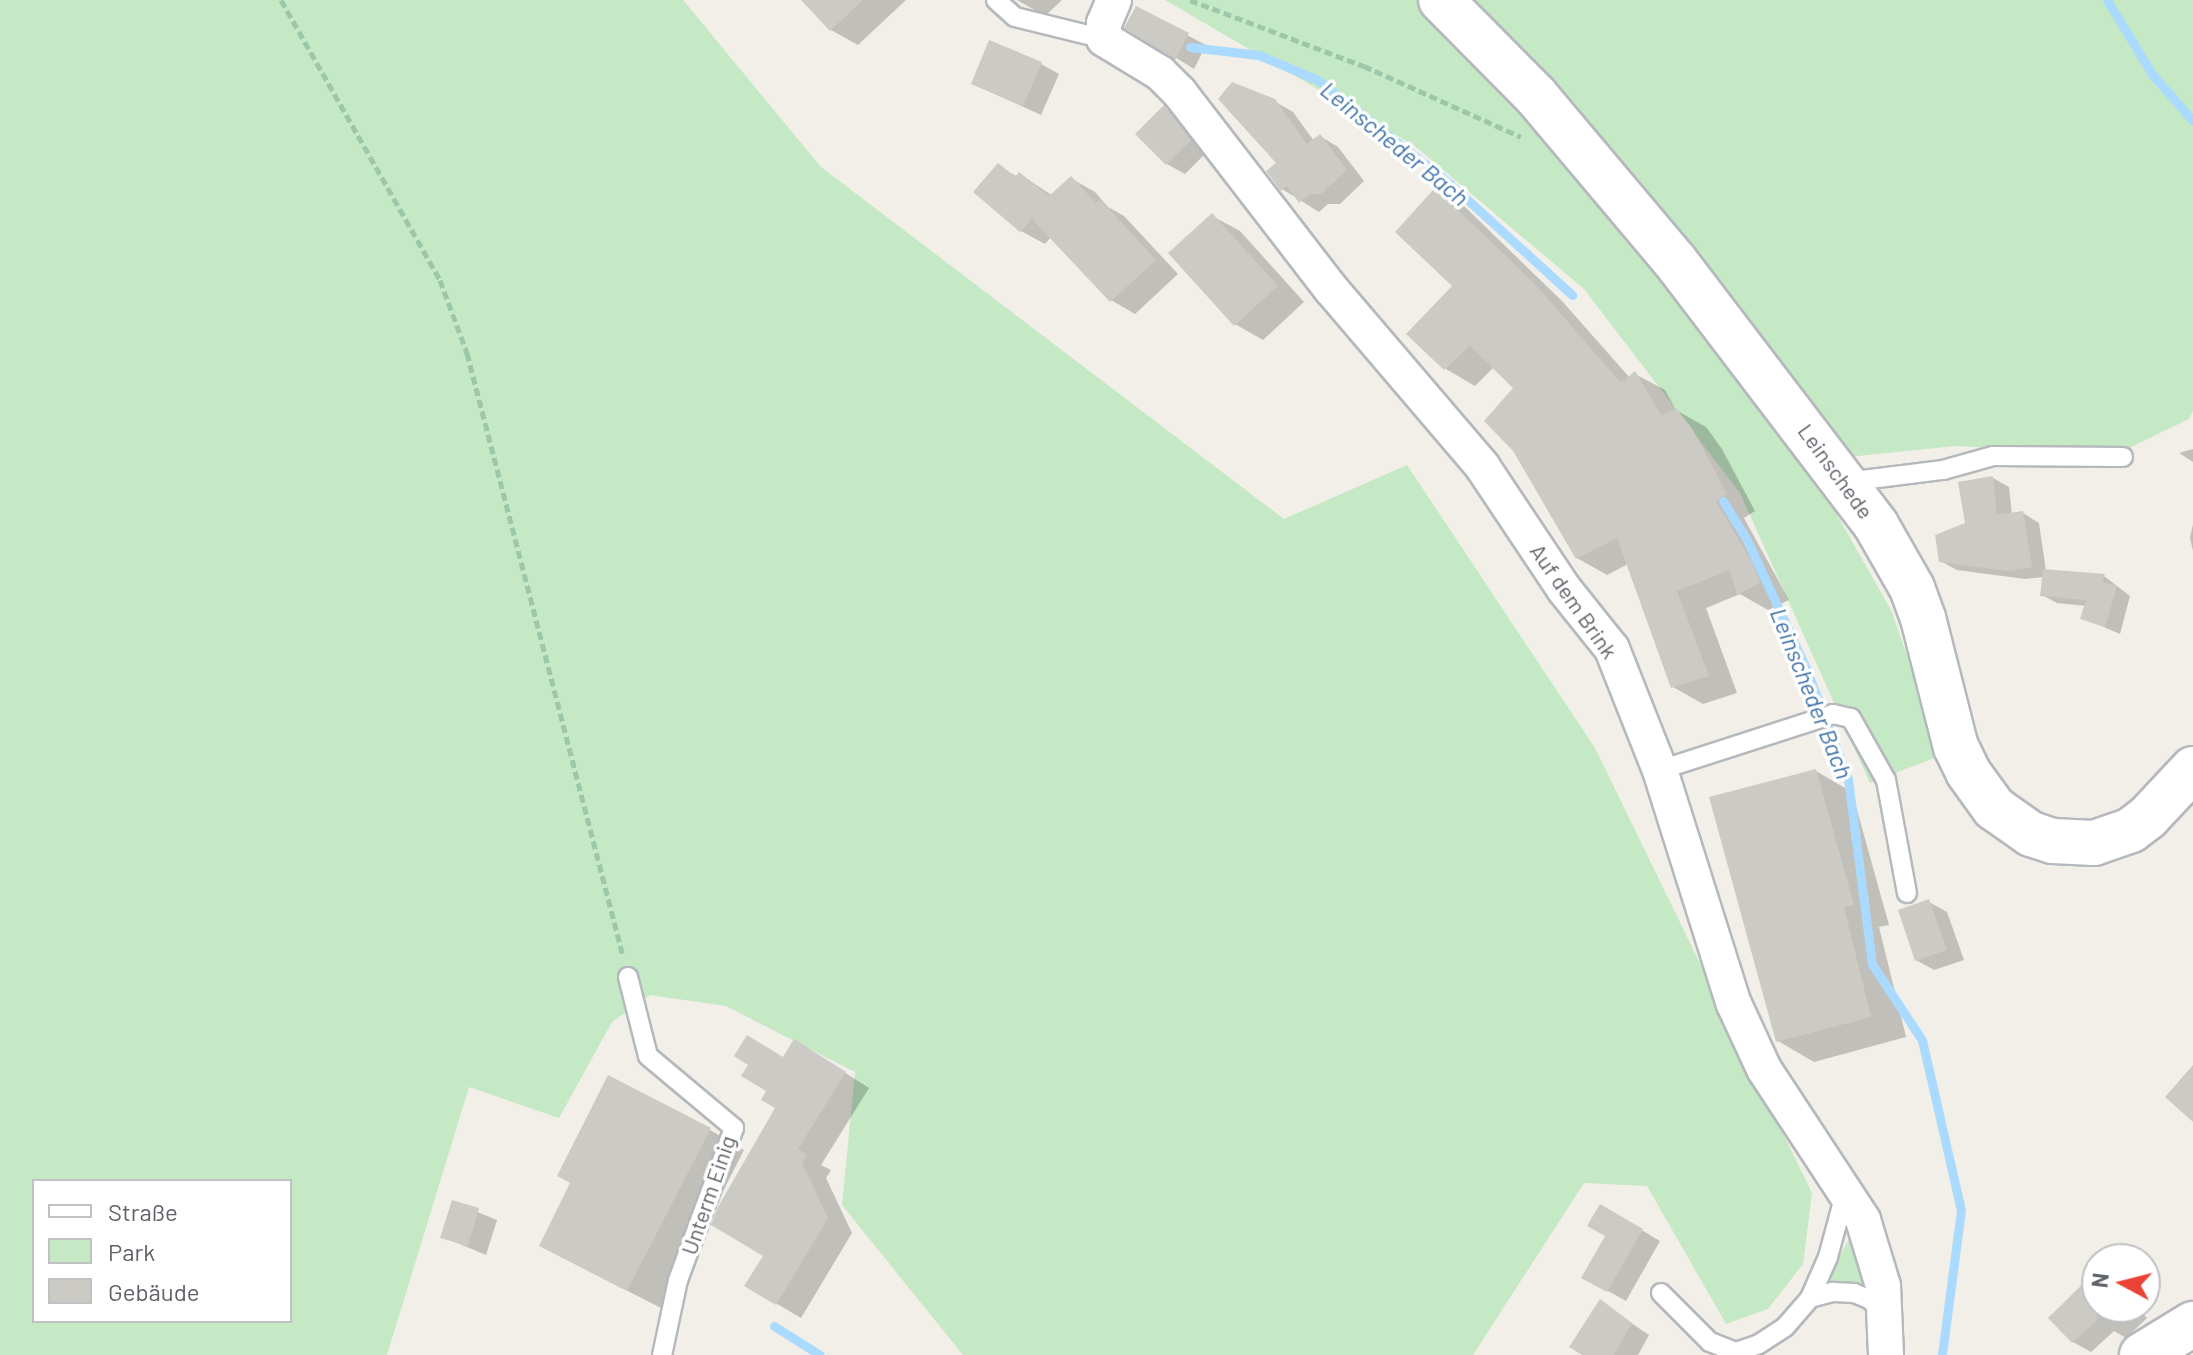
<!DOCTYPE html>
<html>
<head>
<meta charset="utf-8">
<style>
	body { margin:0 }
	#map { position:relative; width:2193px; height:1355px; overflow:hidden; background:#f1efe8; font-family:Barlow,sans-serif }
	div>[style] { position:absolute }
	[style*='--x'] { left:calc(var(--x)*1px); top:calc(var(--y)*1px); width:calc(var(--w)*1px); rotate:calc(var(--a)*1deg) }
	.green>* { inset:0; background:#c5e8c5 }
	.shadow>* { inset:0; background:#0003 }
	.stream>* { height:9px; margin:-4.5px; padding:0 4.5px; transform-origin:4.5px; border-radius:4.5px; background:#aadaff }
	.building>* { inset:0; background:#cccac5 }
	.path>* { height:5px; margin-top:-2.5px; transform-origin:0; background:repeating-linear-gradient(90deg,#9cc7a9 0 8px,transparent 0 12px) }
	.roads { filter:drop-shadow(2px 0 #b5b8bc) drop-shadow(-2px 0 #b5b8bc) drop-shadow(0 2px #b5b8bc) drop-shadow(0 -2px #b5b8bc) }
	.lane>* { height:18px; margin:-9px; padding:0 9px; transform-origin:9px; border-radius:9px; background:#fff }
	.street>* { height:34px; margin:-17px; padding:0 17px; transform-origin:17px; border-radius:17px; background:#fff }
	.secondary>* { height:44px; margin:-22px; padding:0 22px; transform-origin:22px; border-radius:22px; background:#fff }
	span { translate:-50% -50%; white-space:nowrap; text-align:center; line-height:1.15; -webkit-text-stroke:7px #fff; paint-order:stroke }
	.street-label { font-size:22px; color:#5f6368 }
	.water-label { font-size:24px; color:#4174aa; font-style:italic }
	.legend { position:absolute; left:32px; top:1179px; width:260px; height:144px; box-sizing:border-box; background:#fff; border:2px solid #bfc1c3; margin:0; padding:10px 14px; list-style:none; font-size:24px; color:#5f6368 }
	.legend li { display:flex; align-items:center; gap:16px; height:40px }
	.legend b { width:40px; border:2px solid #bfc1c3 }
	.north { position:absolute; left:2081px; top:1243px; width:80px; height:80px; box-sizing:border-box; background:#fff; border:2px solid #bfc1c3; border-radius:50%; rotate:277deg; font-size:22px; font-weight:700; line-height:32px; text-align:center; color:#5f6368 }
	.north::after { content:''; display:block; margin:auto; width:28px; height:36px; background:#ea4335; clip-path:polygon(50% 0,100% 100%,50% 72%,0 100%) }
</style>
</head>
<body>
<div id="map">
	<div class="green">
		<div style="clip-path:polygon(evenodd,0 0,683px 0,821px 167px,1284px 519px,1407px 465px,1595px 748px,1812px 1193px,1803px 1264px,1768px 1309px,1726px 1324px,1647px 1186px,1584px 1183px,1473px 1355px,963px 1355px,842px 1205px,855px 1072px,726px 1006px,650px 995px,612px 1022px,559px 1118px,469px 1087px,387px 1355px,0 1355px,0 0,34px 1181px,290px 1181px,290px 1321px,34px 1321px,34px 1181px)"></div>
		<div style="clip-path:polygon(1165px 0,1431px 0,1537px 102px,1811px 469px,1891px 610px,1942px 755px,1870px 783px,1740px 493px,1584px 289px,1415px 146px)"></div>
		<div style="clip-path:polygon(1471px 0,2193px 0,2193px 411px,2189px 419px,2129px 448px,2073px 452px,1955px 446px,1848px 457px)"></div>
		<div style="clip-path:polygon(1852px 1234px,1868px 1291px,1852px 1282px,1823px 1285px)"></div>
	</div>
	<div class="shadow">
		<div style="clip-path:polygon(804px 0,906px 0,858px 45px,831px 30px)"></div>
		<div style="clip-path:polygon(1017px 0,1062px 0,1045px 16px)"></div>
		<div style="clip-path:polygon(1137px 9px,1206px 45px,1194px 69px,1127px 27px)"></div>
		<div style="clip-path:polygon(1041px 64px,1059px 74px,1041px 115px,973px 84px)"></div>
		<div style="clip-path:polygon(1274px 101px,1293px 112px,1314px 141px,1320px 136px,1338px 147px,1364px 181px,1340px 204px,1328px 204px,1319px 212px,1282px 189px)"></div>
		<div style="clip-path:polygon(1164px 108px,1182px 118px,1208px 151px,1185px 174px,1167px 164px)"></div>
		<div style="clip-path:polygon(998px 166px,1018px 177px,1020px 174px,1053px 196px,1072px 179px,1095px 192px,1108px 207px,1124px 216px,1178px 274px,1135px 314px,1111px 300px,1051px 237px,1045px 244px,1021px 231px,976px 192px)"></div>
		<div style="clip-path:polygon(1436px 190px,1465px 207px,1562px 301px,1630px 378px,1635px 374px,1665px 390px,1676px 410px,1706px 427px,1722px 449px,1755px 511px,1744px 518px,1789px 600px,1768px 610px,1740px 594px,1706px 608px,1737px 693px,1703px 704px,1673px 687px,1628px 564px,1607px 575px,1577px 558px,1516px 388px,1494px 367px,1475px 386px,1446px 369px,1409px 334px,1455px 286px)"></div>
		<div style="clip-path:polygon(1212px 216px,1240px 231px,1304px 302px,1263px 340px,1235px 324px)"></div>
		<div style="clip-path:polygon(2193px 449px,2193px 462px,2179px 453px)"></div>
		<div style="clip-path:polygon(1993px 478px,2009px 487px,2012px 515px,2023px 513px,2039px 523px,2046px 571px,2104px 576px,2130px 596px,2120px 634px,2083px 618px,2086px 606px,2057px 603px,2042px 595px,2044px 577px,2025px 579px,1957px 570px,1940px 561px,1967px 524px)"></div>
		<div style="clip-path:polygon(2193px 524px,2193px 551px,2190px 538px)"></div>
		<div style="clip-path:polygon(1816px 771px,1852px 792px,1889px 925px,1879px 927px,1906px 1037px,1814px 1062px,1778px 1041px)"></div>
		<div style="clip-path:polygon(1929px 902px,1947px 912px,1964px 960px,1934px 970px,1916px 960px)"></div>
		<div style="clip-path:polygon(819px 1056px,869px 1088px,821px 1165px,831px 1170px,826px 1178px,852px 1233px,801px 1318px,747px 1286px,766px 1255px,784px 1059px)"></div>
		<div style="clip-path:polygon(710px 1130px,744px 1150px,663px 1309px,577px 1265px)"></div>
		<div style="clip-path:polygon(453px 1202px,497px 1220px,486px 1255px,443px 1237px)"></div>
		<div style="clip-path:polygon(1601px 1206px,1660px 1241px,1626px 1301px,1583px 1277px,1607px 1235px)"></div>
		<div style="clip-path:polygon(2097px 1275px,2097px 1307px,2136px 1307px,2147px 1318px,2126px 1338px,2114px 1331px,2091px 1352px,2073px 1342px,2051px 1318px)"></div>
		<div style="clip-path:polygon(1600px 1302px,1649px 1335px,1638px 1355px,1585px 1355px)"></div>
	</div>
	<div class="stream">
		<div style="--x:2107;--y:0;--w:87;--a:58.7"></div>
		<div style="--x:2152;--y:74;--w:62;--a:48.9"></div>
		<div style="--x:1190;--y:47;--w:69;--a:6.6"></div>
		<div style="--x:1259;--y:55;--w:64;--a:23"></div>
		<div style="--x:1318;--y:80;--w:165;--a:38.1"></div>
		<div style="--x:1448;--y:182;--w:168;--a:42.3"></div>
		<div style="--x:1723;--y:501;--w:46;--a:58.4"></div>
		<div style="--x:1747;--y:540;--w:141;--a:65.3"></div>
		<div style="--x:1806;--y:668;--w:119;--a:69.3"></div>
		<div style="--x:1848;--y:779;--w:187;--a:82.6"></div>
		<div style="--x:1872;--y:964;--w:91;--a:56.7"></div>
		<div style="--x:1922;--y:1040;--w:174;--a:77.1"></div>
		<div style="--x:1961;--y:1210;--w:146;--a:97.5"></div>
		<div style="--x:774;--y:1326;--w:54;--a:32.2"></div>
	</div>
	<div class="building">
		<div style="clip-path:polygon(801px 0,863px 0,830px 31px)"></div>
		<div style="clip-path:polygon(1136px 6px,1189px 33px,1175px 60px,1124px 28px)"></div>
		<div style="clip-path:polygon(989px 40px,1042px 62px,1023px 106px,971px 84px)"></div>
		<div style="clip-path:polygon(1232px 82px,1275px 99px,1307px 144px,1320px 134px,1347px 170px,1321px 194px,1310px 194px,1299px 203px,1287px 186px,1281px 191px,1266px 171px,1276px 163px,1218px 99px)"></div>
		<div style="clip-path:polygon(1164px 105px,1191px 140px,1166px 165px,1135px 134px)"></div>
		<div style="clip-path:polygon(998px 163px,1015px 177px,1019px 172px,1049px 196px,1071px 176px,1096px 203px,1100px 199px,1156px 260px,1110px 302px,1032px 219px,1020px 232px,973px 192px)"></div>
		<div style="clip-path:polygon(1435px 188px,1533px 282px,1621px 383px,1635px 371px,1662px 416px,1676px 408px,1693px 430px,1727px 494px,1716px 501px,1752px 562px,1760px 583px,1737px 595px,1730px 570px,1677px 591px,1709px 676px,1671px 688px,1617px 538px,1576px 559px,1513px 451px,1484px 421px,1513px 388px,1470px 346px,1444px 370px,1406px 334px,1452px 286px,1395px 232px)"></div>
		<div style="clip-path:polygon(1212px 213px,1278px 286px,1234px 326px,1168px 253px)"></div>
		<div style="clip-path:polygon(1993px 476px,1997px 515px,2023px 511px,2032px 567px,2007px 571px,1939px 562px,1935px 535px,1965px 523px,1958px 482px)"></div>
		<div style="clip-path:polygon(2043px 569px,2105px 574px,2102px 582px,2117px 586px,2105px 627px,2080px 619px,2086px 600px,2040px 596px)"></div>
		<div style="clip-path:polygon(1816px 769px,1854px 905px,1844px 907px,1871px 1017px,1776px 1042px,1709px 797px)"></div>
		<div style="clip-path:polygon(1929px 899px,1947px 950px,1915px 961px,1898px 910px)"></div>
		<div style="clip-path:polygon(747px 1035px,783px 1057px,794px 1039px,846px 1072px,798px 1149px,807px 1154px,802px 1163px,828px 1218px,776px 1305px,744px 1286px,763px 1256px,711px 1225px,718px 1207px,775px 1108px,761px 1100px,766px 1091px,741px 1076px,748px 1065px,734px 1056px)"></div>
		<div style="clip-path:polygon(2193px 1065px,2193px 1122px,2165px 1097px)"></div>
		<div style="clip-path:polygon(608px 1075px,711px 1128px,627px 1291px,539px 1246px,570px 1183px,557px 1176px)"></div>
		<div style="clip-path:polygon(452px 1200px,479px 1208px,468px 1246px,440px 1238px)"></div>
		<div style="clip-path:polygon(1600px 1204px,1643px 1229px,1607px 1292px,1581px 1278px,1605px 1236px,1587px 1226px)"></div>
		<div style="clip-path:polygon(2097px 1270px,2097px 1320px,2072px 1343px,2048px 1318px)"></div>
		<div style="clip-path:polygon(1600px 1299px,1632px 1323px,1614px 1355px,1582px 1355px,1569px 1347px)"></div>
	</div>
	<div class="path">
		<div style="--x:281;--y:0;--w:322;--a:60.4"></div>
		<div style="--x:440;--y:280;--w:78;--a:69.7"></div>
		<div style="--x:467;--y:353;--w:623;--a:75.5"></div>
		<div style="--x:1190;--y:0;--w:186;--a:20.8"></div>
		<div style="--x:1364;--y:66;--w:172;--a:24.3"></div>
	</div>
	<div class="roads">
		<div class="lane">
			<div style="--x:996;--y:0;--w:25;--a:42"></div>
			<div style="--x:1015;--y:17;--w:92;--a:13.9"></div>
			<div style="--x:1846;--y:482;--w:98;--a:-7.1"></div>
			<div style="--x:1943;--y:470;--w:52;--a:-15.6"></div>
			<div style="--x:1993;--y:456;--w:130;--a:0.4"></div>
			<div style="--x:1660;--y:770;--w:182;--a:-17.9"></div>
			<div style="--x:1833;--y:714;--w:18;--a:13"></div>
			<div style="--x:1851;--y:718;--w:71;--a:60.6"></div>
			<div style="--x:1886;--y:780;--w:115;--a:79.5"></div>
			<div style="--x:628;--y:977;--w:81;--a:75.8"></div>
			<div style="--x:648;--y:1056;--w:112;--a:39.9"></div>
			<div style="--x:734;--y:1128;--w:162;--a:110.2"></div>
			<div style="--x:678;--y:1280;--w:77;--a:102"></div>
			<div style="--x:1661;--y:1293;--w:69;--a:45"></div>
			<div style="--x:1710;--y:1342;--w:28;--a:21"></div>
			<div style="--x:1736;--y:1352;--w:24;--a:-19"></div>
			<div style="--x:1759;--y:1344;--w:31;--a:-33"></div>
			<div style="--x:1785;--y:1327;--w:38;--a:-49"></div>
			<div style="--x:1810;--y:1298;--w:45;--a:-66.3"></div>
			<div style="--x:1828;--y:1257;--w:65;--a:-74.9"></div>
			<div style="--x:1810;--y:1298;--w:24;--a:-15"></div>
			<div style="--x:1833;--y:1292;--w:21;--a:3"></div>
			<div style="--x:1854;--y:1293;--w:16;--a:22"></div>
			<div style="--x:1869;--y:1299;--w:21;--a:39"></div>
		</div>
		<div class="street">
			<div style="--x:1114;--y:0;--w:25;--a:113"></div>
			<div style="--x:1104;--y:23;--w:16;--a:90"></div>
			<div style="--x:1104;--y:39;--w:66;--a:31.3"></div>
			<div style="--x:1160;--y:73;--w:28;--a:45"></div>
			<div style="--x:1180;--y:93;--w:247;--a:52.4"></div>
			<div style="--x:1331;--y:289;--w:233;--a:49.5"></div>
			<div style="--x:1482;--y:466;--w:148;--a:56.3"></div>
			<div style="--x:1564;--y:589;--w:77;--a:51.3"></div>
			<div style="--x:1612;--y:649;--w:130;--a:68.4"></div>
			<div style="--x:1660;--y:770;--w:245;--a:72.5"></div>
			<div style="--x:1734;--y:1004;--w:72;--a:65.2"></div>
			<div style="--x:1764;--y:1069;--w:181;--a:56.7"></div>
			<div style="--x:1863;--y:1220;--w:69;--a:73.1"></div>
			<div style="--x:1883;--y:1286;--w:69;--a:87.5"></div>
		</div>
		<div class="secondary">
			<div style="--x:1441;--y:0;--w:135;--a:45.3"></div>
			<div style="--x:1536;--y:96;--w:216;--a:49.9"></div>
			<div style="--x:1675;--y:261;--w:332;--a:52.7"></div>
			<div style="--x:1876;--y:525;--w:73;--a:60.3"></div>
			<div style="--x:1912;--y:588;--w:32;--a:70"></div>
			<div style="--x:1923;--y:618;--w:133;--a:75.7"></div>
			<div style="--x:1956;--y:747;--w:28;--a:64"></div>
			<div style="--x:1968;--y:772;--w:44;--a:54.2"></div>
			<div style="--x:1994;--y:808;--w:45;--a:35.1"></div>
			<div style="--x:2031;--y:834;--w:23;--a:18"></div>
			<div style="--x:2053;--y:841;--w:41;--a:2.8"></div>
			<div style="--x:2094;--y:843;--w:39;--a:-19"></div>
			<div style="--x:2131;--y:830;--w:21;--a:-37"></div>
			<div style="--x:2148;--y:817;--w:66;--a:-46.8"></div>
			<div style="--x:2142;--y:1355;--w:60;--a:-31.3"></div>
		</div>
	</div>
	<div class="street-label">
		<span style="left:1836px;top:471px;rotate:54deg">Leinschede</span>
		<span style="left:1574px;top:601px;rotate:55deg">Auf dem Brink</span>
		<span style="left:708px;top:1195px;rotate:-71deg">Unterm Einig</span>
	</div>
	<div class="water-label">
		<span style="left:1395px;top:143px;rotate:39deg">Leinscheder Bach</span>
		<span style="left:1812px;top:693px;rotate:68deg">Leinscheder Bach</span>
	</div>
	<ul class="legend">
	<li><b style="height:10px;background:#fff"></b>Straße</li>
	<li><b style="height:22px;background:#c5e8c5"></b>Park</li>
	<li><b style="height:22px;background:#cccac5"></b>Gebäude</li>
	</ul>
	<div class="north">N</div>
</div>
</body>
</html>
